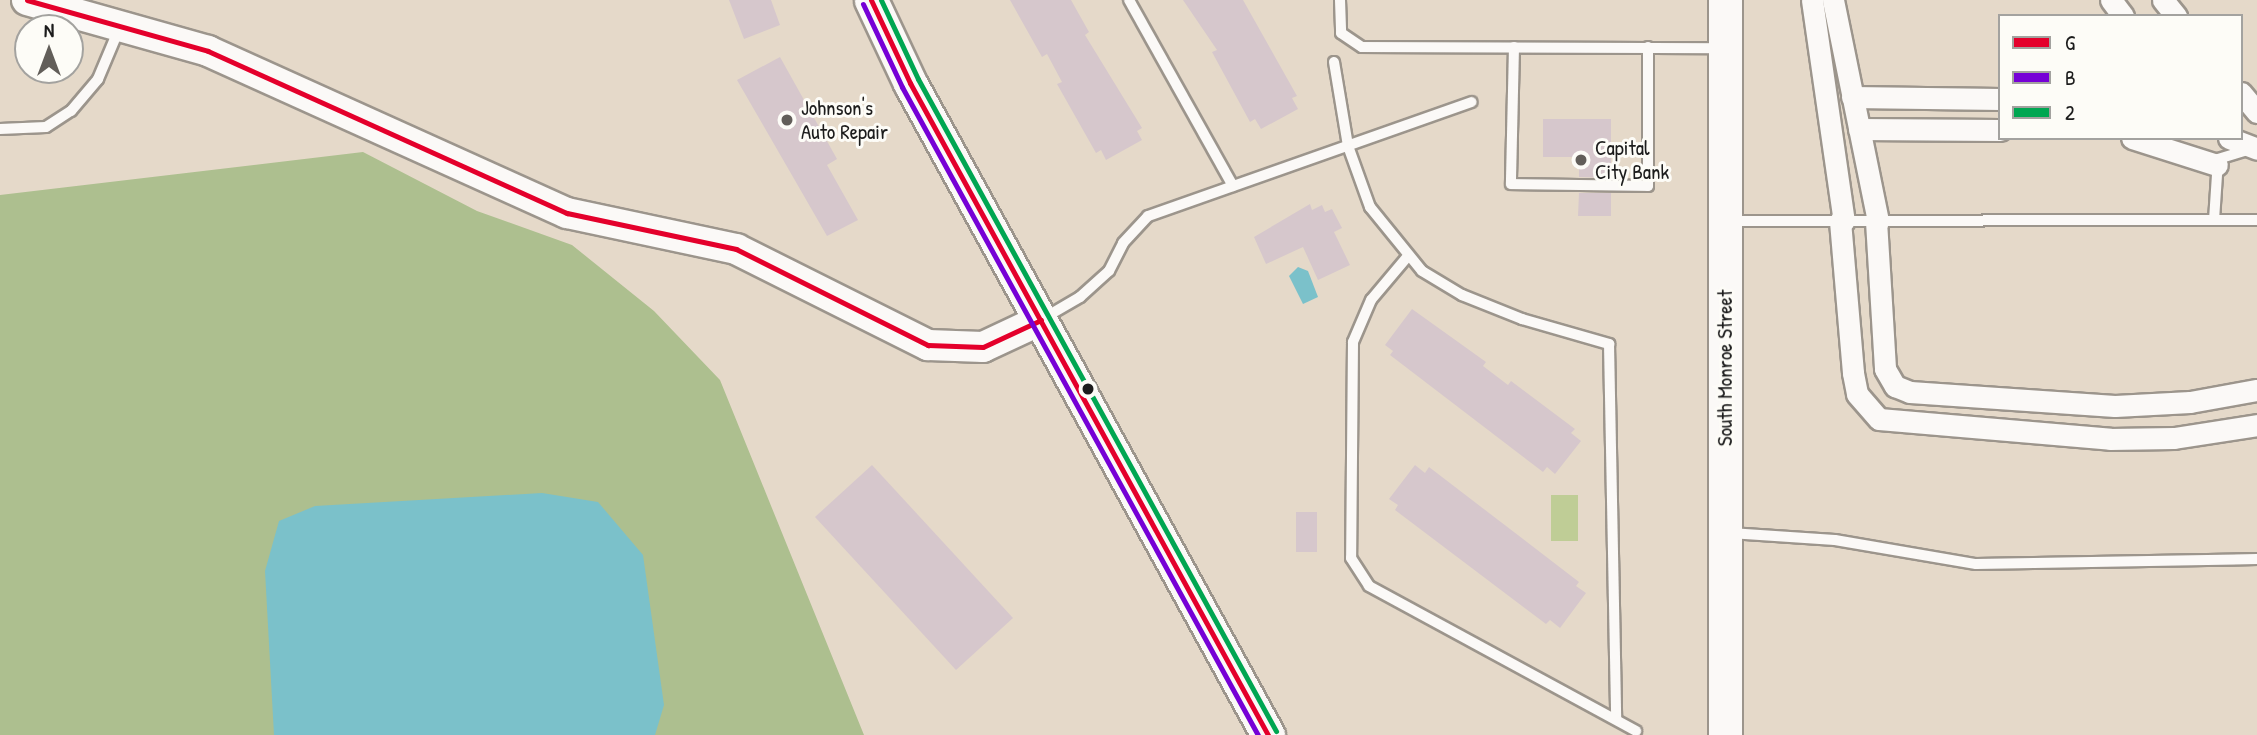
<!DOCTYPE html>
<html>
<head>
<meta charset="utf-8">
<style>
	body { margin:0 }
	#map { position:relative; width:2257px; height:735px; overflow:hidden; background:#e5d9c9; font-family:"Patrick Hand",sans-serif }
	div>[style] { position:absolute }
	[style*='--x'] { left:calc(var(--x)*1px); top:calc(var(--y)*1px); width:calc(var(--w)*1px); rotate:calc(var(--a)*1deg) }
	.green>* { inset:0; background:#bfcd96 }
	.forest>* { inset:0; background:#adbf8f }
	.water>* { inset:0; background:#7bc1ca }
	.building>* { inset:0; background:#d6c7cc }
	.roads { filter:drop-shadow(2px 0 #9c958c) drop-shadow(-2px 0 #9c958c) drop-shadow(0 2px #9c958c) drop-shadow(0 -2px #9c958c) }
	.lane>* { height:10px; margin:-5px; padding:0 5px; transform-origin:5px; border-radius:5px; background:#fbf9f7 }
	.street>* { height:21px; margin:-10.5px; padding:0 10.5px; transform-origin:10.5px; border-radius:10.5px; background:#fbf9f7 }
	.secondary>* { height:30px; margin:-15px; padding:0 15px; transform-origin:15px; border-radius:15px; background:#fbf9f7 }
	.primary>* { height:33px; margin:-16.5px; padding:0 16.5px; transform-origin:16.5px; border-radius:16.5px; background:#fbf9f7 }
	.bus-1>* { height:5px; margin:-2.5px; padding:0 2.5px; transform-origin:2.5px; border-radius:2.5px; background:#e4002b }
	.bus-2>* { height:5px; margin:-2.5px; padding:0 2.5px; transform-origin:2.5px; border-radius:2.5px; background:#7600d6 }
	.bus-3>* { height:5px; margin:-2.5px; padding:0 2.5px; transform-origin:2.5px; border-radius:2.5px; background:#00a651 }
	.dots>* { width:19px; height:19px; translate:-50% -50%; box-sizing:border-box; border:4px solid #fdfcf7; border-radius:50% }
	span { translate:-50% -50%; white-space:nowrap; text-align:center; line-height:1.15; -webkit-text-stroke:6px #fdfcf7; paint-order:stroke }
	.poi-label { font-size:21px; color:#1c1c1c }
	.left { translate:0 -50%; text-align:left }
	.street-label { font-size:21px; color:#1c1c1c }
	.legend { position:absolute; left:1998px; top:14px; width:245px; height:126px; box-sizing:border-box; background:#fdfcf7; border:2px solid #a3a29f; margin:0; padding:9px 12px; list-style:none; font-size:21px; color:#1c1c1c }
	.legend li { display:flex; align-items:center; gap:14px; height:35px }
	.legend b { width:35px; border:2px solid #a3a29f }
	.north { position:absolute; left:14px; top:14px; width:70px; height:70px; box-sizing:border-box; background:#fdfcf7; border:2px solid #a3a29f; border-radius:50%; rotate:0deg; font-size:19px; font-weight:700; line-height:28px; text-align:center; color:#1c1c1c }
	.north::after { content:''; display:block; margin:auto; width:24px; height:32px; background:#625e59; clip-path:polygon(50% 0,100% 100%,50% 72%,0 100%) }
</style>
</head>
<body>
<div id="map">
	<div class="green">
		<div style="clip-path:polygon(1551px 495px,1578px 495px,1578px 541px,1551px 541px)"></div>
	</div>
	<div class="forest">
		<div style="clip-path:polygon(363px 152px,477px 211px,572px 245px,654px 311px,720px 380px,864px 735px,0 735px,0 195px)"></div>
	</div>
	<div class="water">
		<div style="clip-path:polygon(1298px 267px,1308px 271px,1318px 297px,1303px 304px,1289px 276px)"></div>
		<div style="clip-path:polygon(542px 493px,598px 502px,643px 555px,664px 705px,655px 735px,274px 735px,265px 571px,279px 521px,315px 506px)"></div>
	</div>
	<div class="building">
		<div style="clip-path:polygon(729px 0,771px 0,780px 25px,744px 39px)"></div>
		<div style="clip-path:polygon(1010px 0,1071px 0,1089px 32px,1085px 35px,1142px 128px,1137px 131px,1142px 140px,1106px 160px,1101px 150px,1096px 153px,1057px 84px,1062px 82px,1047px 54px,1042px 57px)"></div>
		<div style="clip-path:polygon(1183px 0,1243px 0,1297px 96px,1292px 98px,1298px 109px,1261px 129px,1255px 119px,1250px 122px,1212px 52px,1217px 50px)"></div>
		<div style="clip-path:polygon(780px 57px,837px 159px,827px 165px,858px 220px,827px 236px,737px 80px)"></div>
		<div style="clip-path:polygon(1543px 119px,1611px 119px,1611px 178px,1579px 177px,1579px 157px,1543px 157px)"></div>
		<div style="clip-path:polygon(1579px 193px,1611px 193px,1611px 216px,1578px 216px)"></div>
		<div style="clip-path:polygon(1310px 204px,1312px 210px,1322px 205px,1325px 212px,1332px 209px,1342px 228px,1334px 232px,1350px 265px,1318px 280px,1303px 247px,1266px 264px,1254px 237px)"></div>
		<div style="clip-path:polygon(1412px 309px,1486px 362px,1483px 366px,1508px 385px,1511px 381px,1575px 429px,1571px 433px,1581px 441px,1555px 474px,1547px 467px,1543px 472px,1390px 355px,1393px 351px,1385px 345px)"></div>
		<div style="clip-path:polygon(872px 465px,1013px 618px,956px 670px,815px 517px)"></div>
		<div style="clip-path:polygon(1415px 465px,1425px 473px,1429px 467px,1579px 582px,1576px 586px,1586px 593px,1560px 628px,1550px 620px,1546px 624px,1395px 510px,1398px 505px,1389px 499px)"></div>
		<div style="clip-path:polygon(1296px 512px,1317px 512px,1317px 552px,1296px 552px)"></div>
	</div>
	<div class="roads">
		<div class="lane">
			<div style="--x:1129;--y:0;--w:213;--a:60.8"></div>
			<div style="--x:1340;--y:0;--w:33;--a:88"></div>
			<div style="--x:1341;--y:33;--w:25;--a:34"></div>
			<div style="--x:1362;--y:47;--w:359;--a:0.2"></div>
			<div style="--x:1514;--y:47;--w:137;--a:91.3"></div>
			<div style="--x:1511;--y:184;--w:137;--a:0.8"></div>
			<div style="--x:1648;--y:186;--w:139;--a:-90"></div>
			<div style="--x:1334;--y:62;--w:85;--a:80.5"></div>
			<div style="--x:1348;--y:146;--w:65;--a:70.2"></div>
			<div style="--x:1370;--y:207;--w:82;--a:50.9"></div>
			<div style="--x:1422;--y:271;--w:47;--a:31"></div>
			<div style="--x:1462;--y:295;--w:65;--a:21.8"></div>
			<div style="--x:1522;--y:319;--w:91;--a:16"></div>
			<div style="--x:1609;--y:344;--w:375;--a:88.9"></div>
			<div style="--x:0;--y:129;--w:46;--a:-2.5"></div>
			<div style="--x:46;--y:127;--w:30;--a:-33"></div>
			<div style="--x:71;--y:111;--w:42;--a:-49.8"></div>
			<div style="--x:98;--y:79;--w:54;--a:-67.2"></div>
			<div style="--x:2214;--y:220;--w:61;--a:-86.2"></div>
			<div style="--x:2218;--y:159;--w:30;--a:-17"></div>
			<div style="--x:1728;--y:221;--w:529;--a:-0.11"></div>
			<div style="--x:1408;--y:256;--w:57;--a:130.1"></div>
			<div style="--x:1371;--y:300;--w:46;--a:113.2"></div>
			<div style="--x:1353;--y:342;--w:216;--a:90.5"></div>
			<div style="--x:1351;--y:558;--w:33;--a:57"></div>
			<div style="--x:1369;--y:586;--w:304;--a:28.5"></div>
			<div style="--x:1044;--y:318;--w:42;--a:-30.3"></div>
			<div style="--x:1080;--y:297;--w:39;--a:-42"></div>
			<div style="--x:1109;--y:271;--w:31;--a:-63"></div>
			<div style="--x:1123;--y:243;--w:37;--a:-47"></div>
			<div style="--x:1148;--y:216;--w:343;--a:-19.4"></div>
			<div style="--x:1730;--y:533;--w:105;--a:3.8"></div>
			<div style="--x:1835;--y:540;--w:143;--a:9.7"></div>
			<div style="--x:1976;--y:564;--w:281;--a:-1"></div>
		</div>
		<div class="street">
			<div style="--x:1812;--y:0;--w:223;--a:81.8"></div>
			<div style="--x:1833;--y:0;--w:226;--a:78.5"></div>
			<div style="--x:2111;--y:0;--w:20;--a:53"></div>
			<div style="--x:2163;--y:0;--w:21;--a:51"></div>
			<div style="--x:2241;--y:93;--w:25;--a:50"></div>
			<div style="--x:1852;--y:97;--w:148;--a:0.8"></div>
			<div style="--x:1859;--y:129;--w:141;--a:0.4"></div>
			<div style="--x:2132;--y:138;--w:89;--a:17.6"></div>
			<div style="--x:2229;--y:138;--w:30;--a:21"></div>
			<div style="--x:1840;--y:221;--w:153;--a:85.1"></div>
			<div style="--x:1853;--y:373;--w:21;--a:79"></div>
			<div style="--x:1857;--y:394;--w:33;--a:49"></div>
			<div style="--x:1879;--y:419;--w:232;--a:4.9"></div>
			<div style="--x:2110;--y:439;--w:64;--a:-0.9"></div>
			<div style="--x:2174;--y:438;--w:84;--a:-8.9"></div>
			<div style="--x:1876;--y:221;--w:148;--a:86.5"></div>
			<div style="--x:1885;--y:369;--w:20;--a:60"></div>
			<div style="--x:1895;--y:386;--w:16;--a:22"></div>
			<div style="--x:1910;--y:392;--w:205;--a:3.9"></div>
			<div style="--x:2115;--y:406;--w:75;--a:-3.1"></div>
			<div style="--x:2190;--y:402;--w:68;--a:-10.2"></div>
		</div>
		<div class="secondary">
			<div style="--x:27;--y:0;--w:188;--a:15.7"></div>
			<div style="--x:208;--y:51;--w:394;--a:24.3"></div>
			<div style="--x:567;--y:213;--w:173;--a:12"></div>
			<div style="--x:736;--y:249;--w:215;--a:26.6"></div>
			<div style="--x:928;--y:345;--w:55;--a:2.1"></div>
			<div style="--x:983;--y:347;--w:64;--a:-25"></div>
		</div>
		<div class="primary">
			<div style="--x:871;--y:0;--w:92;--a:64.8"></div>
			<div style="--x:910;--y:83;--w:744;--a:61.23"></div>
			<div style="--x:1725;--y:0;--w:735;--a:90"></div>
		</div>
	</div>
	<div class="bus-1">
		<div style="--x:27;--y:0;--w:188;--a:15.7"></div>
		<div style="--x:208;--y:51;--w:394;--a:24.3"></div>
		<div style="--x:567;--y:213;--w:173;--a:12"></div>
		<div style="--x:736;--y:249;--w:215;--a:26.6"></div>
		<div style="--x:928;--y:345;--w:55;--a:2.1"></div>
		<div style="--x:983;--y:347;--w:64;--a:-25"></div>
		<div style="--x:871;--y:0;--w:92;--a:64.8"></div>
		<div style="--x:910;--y:83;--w:744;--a:61.23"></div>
	</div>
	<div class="bus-2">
		<div style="--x:863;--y:4;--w:92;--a:64.8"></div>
		<div style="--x:902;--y:87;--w:739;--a:61.22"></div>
	</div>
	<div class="bus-3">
		<div style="--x:881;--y:0;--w:87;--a:64.9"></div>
		<div style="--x:918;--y:79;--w:744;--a:61.23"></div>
	</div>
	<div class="dots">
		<div style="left:787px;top:120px;background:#625e59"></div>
		<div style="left:1581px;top:160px;background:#625e59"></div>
		<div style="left:1088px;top:389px;background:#1c1c1c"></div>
	</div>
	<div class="poi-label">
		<span class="left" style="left:801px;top:120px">Johnson's<br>Auto Repair</span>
		<span class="left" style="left:1595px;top:160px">Capital<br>City Bank</span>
	</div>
	<div class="street-label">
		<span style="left:1725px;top:368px;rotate:-90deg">South Monroe Street</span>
	</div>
	<ul class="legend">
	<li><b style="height:9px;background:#e4002b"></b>G</li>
	<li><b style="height:9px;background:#7600d6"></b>B</li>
	<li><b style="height:9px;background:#00a651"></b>2</li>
	</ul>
	<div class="north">N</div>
</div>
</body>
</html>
